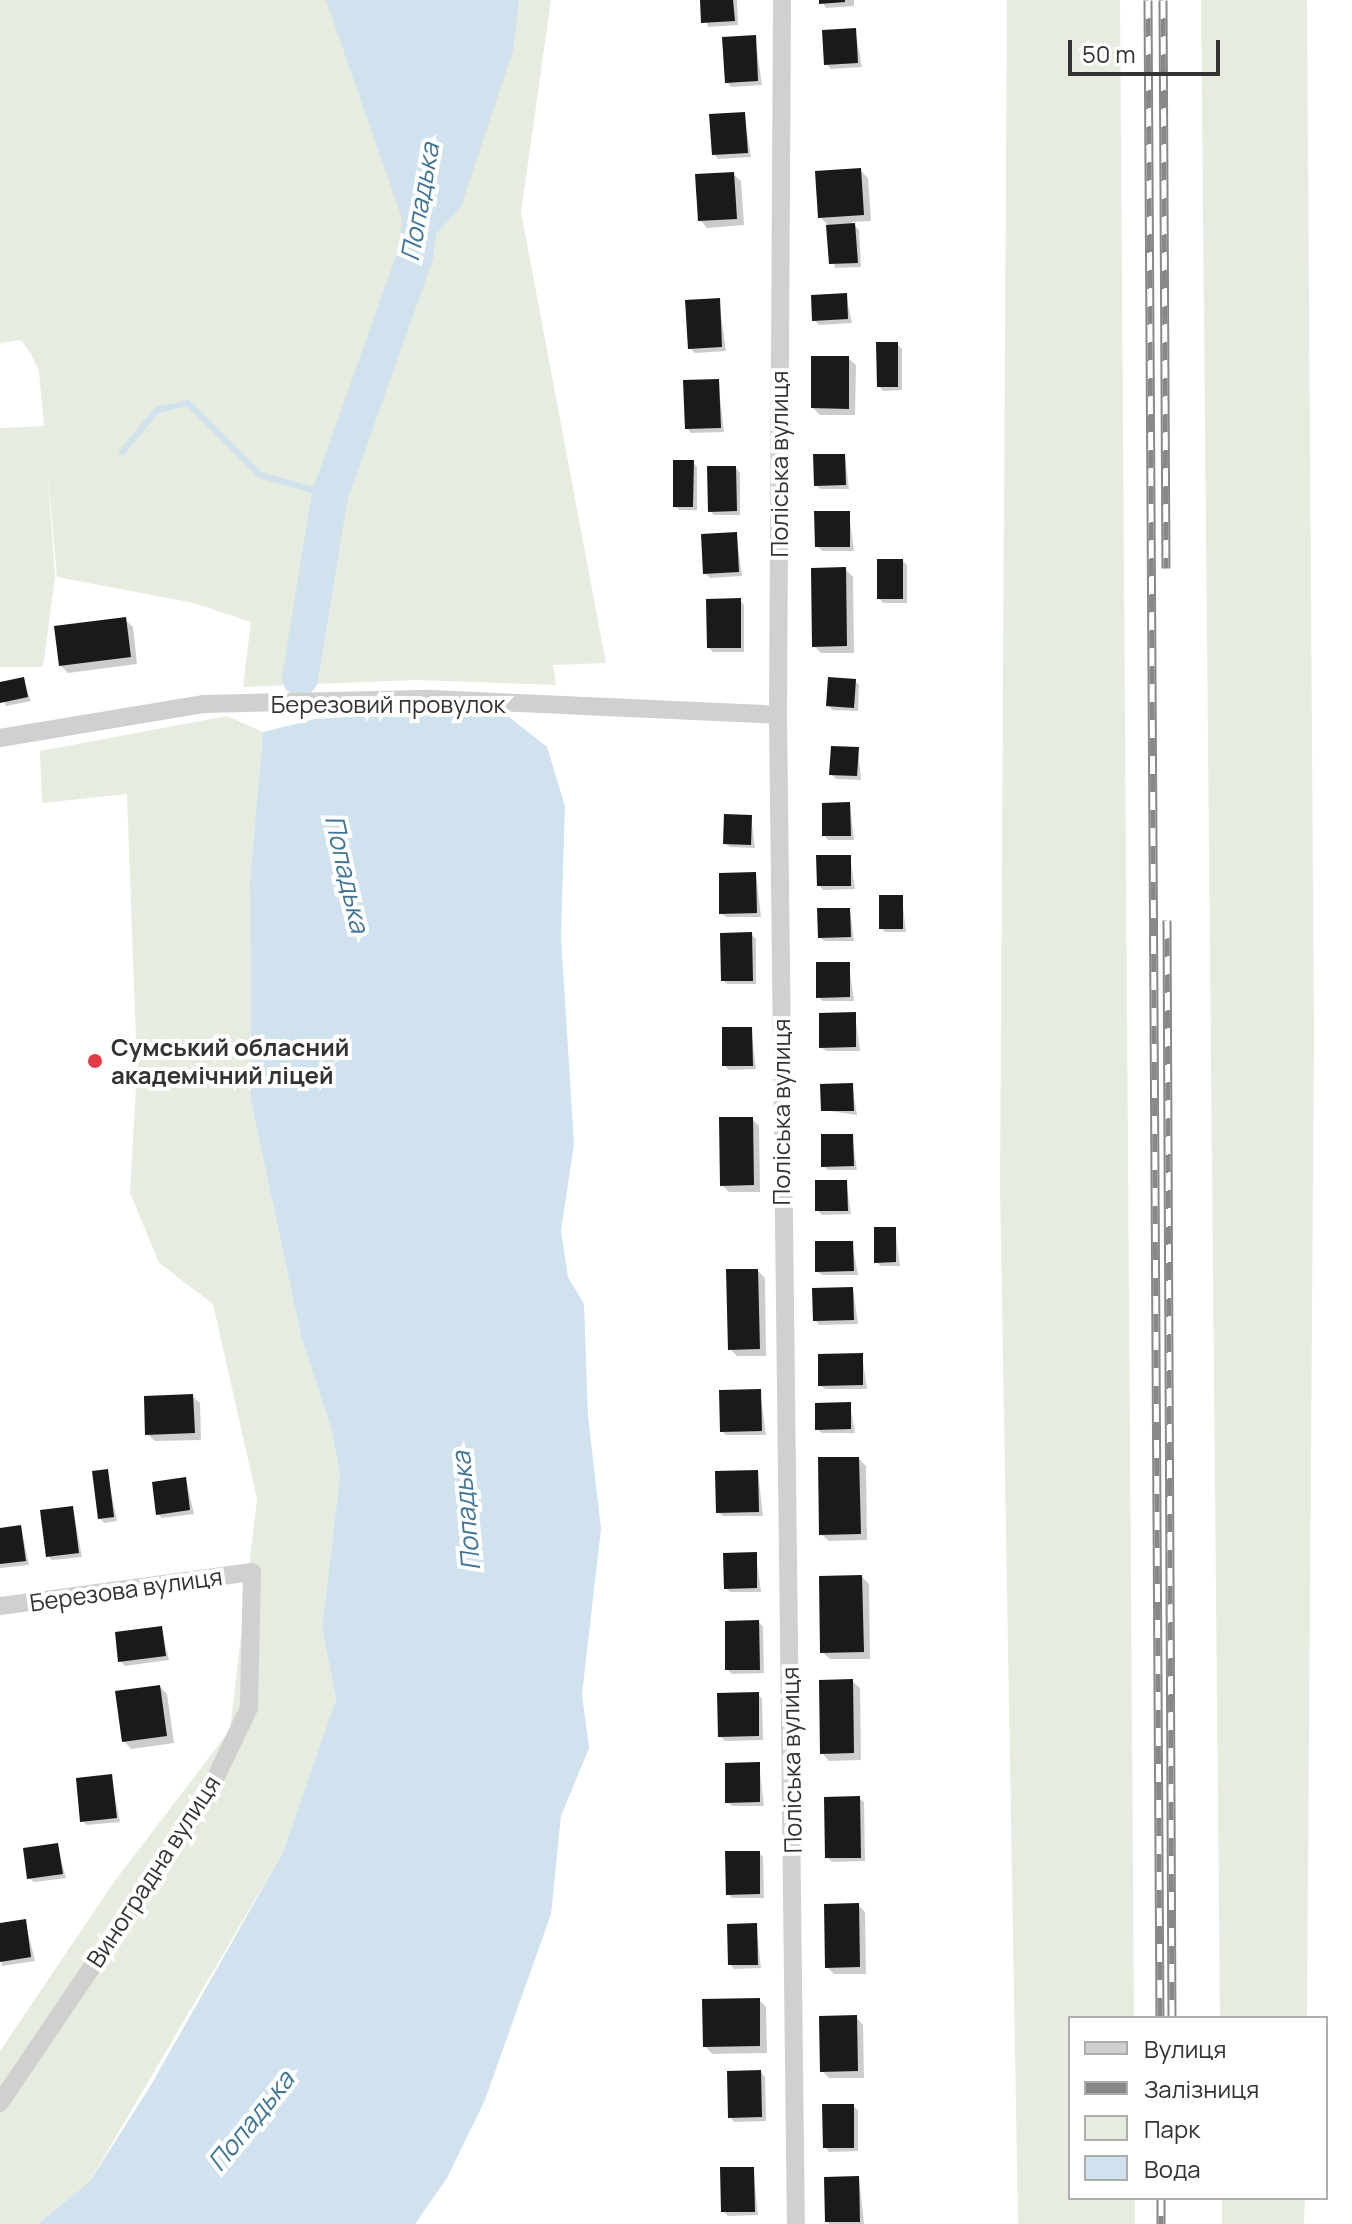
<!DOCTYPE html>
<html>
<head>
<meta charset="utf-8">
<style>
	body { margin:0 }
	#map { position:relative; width:1352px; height:2224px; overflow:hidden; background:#fff; font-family:Manrope,sans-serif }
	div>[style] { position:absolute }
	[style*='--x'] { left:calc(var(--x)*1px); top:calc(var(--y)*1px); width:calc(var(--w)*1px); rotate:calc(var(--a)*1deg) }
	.green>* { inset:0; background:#e6ecdf }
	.water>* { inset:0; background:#cfe2ee }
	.shadow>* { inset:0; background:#0003 }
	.stream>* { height:6px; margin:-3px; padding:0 3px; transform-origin:3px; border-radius:3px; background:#cfe2ee }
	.river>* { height:36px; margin:-18px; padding:0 18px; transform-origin:18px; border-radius:18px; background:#cfe2ee }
	.building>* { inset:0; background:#1a1a1a }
	.minor>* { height:18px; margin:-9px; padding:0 9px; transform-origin:9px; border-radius:9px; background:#d0d0d0 }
	.rail>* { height:9px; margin-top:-4.5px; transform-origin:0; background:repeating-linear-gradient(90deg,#fff 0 18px,#888 0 36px); box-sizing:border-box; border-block:2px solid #888 }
	.dots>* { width:22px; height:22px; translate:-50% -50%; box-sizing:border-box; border:4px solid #fff; border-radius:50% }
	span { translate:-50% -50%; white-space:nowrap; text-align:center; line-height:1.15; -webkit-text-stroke:8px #fff; paint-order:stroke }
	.street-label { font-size:24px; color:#333 }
	.poi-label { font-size:24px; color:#333; font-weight:700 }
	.left { translate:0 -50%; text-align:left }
	.water-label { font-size:26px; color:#3f7597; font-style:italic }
	.legend { position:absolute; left:1068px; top:2016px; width:260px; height:184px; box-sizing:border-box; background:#fff; border:2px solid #adadad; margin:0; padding:10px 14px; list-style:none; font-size:24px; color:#333 }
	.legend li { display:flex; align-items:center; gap:16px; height:40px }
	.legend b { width:40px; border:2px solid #adadad }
	.scale { position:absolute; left:1068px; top:40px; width:152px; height:36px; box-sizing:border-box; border:4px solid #333; border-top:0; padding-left:10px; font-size:24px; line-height:28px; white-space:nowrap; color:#333; -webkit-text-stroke:6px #fff; paint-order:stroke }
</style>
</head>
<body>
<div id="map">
	<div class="green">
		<div style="clip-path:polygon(0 0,551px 0,521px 212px,606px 663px,553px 665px,556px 685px,416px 680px,243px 687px,251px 622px,194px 603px,57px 577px,47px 464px,55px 577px,43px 667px,0 667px,0 428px,44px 426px,39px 371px,31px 354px,21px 340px,0 343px)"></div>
		<div style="clip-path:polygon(1007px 0,1120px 0,1134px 2018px,1070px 2018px,1070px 2198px,1135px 2198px,1135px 2224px,1018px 2224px,1000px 1186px)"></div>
		<div style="clip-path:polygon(1201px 0,1307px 0,1314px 1036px,1307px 2018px,1220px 2018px)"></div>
		<div style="clip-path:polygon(227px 716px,263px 732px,250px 880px,251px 1101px,301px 1336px,331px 1428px,340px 1475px,322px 1628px,336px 1699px,283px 1852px,90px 2181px,38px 2224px,0 2224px,0 2051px,114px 1882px,230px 1730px,257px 1499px,213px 1304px,159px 1263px,130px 1193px,137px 1069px,127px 794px,42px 803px,40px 751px)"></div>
		<div style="clip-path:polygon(1222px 2198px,1305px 2198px,1304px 2224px,1222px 2224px)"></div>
	</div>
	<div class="water">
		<div style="clip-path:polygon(326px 0,519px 0,513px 51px,461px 207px,415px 256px)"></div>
		<div style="clip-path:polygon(411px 713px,509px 717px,547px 747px,565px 806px,561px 937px,574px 1144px,561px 1231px,568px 1277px,584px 1304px,588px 1416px,601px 1529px,582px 1694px,589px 1748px,561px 1816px,551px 1914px,485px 2100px,447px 2178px,415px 2224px,38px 2224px,90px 2181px,151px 2085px,283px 1852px,336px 1699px,322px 1628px,340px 1475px,331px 1428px,301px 1336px,251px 1101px,250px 880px,263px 732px,315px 719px)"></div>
	</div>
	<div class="shadow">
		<div style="clip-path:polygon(702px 0,737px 0,738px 25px,708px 27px)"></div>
		<div style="clip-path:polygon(821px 0,854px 0,854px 6px,826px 8px)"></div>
		<div style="clip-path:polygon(855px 30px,862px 67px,831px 69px,826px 64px)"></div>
		<div style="clip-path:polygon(755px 37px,762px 85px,731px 87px,727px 82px)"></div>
		<div style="clip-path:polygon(744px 114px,751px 157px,718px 159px,714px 154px)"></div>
		<div style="clip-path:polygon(860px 170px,868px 178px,871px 221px,851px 222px,859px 230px,861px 267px,835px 268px,828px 225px,820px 217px)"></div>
		<div style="clip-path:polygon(733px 174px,741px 181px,744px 225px,707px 228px,700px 220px)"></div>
		<div style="clip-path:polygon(846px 295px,852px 323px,819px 325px,814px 320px)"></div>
		<div style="clip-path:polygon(719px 300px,726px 351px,695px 353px,690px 348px)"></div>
		<div style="clip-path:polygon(897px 344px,902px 349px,902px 390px,883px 391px,879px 386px)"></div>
		<div style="clip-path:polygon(848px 358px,856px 365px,855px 415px,820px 415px,813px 408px)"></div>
		<div style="clip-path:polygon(718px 381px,724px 432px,691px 433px,687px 428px)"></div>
		<div style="clip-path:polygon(845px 456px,849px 489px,820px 489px,816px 485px)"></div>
		<div style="clip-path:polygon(693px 462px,697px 467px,697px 510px,679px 510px,675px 506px)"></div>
		<div style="clip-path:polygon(736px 468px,740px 473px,740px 515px,714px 515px,710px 511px)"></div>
		<div style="clip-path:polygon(849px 513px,854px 551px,822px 551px,817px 546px)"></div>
		<div style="clip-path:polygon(736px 534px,742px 576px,710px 578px,705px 573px)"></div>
		<div style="clip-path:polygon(903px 561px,907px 565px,907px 603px,883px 603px,879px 598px)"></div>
		<div style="clip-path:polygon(846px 570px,853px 577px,854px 653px,821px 653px,814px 646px)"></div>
		<div style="clip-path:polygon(740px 600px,744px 605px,744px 652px,713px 652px,709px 648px)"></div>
		<div style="clip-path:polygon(125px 620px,133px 627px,137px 664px,68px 673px,60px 665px)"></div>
		<div style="clip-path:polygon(23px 679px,31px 701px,6px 706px,0 684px)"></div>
		<div style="clip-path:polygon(855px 681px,859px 685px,858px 711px,833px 710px,828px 706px)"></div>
		<div style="clip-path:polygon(858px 749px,861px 780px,836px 779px,831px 774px)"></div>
		<div style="clip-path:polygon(850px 804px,854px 840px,828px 840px,824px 835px)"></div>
		<div style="clip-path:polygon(751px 817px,755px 848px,730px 847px,725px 843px)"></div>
		<div style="clip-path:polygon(850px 857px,855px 889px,823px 890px,819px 885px)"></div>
		<div style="clip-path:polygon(756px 874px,761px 917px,726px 917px,721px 913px)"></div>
		<div style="clip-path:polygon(902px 897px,906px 932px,885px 932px,881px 928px)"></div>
		<div style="clip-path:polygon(850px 910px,854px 941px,824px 941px,820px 937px)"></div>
		<div style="clip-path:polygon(751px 934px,756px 939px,756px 984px,727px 984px,723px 980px)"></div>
		<div style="clip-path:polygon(849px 964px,854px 1001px,823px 1001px,818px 997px)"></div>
		<div style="clip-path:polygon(855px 1014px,860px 1051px,826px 1051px,821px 1047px)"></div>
		<div style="clip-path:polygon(751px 1029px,756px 1069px,729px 1070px,724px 1065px)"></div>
		<div style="clip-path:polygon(852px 1085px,857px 1115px,823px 1110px)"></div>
		<div style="clip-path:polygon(752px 1119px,759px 1126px,760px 1192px,729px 1192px,722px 1185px)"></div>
		<div style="clip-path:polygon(852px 1136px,857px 1170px,828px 1170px,823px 1166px)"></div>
		<div style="clip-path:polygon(846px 1182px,851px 1214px,822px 1215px,817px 1210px)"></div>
		<div style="clip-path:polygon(895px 1229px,900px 1266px,881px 1266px,876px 1262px)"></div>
		<div style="clip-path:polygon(852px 1243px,858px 1275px,822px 1275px,817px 1271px)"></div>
		<div style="clip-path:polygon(758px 1271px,765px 1278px,766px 1356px,737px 1356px,730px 1349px)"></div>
		<div style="clip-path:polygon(853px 1289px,858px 1324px,819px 1325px,815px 1320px)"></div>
		<div style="clip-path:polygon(862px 1355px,867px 1389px,825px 1389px,820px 1385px)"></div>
		<div style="clip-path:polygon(760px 1391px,766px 1435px,726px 1435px,722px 1431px)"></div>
		<div style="clip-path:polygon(192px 1396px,200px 1403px,201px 1440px,155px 1441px,147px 1434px)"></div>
		<div style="clip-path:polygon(850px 1404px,855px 1433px,822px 1433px,817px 1429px)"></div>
		<div style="clip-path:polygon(859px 1459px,866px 1466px,867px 1540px,829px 1541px,821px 1534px)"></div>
		<div style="clip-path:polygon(107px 1471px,117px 1521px,104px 1523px,100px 1518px)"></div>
		<div style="clip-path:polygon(758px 1472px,763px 1516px,723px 1516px,718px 1512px)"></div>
		<div style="clip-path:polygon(186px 1479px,194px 1514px,162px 1518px,158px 1514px)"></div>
		<div style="clip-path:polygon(73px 1508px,82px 1557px,52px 1560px,48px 1556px)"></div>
		<div style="clip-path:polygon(21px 1527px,29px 1565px,0 1568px,0 1530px)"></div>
		<div style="clip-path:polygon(756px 1555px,761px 1592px,730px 1592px,726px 1588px)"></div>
		<div style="clip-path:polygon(862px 1577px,869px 1584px,870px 1659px,830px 1659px,822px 1652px)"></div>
		<div style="clip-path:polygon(759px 1622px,763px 1627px,764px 1673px,732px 1674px,727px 1669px)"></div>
		<div style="clip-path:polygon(161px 1628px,169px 1660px,125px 1666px,120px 1661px)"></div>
		<div style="clip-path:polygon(852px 1681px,860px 1688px,861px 1760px,829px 1761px,822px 1753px)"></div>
		<div style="clip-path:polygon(160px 1687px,167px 1694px,174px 1743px,131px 1749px,124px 1741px)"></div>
		<div style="clip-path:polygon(758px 1694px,762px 1699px,763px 1740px,725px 1741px,720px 1736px)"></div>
		<div style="clip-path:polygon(759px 1764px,764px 1806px,732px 1806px,727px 1802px)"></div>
		<div style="clip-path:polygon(111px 1776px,120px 1822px,87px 1825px,82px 1821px)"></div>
		<div style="clip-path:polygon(859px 1798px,864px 1802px,865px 1861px,832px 1862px,827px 1857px)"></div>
		<div style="clip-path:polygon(57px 1845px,66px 1878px,34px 1882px,29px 1878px)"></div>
		<div style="clip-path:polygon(759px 1853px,763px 1857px,764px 1898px,732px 1898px,728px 1894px)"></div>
		<div style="clip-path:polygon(858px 1905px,865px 1912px,866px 1974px,834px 1974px,827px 1967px)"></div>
		<div style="clip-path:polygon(25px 1921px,35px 1961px,2px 1966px,0 1925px)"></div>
		<div style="clip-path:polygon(756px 1925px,761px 1968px,734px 1969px,730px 1964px)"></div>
		<div style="clip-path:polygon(759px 2000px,766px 2007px,767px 2053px,712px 2054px,705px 2046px)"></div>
		<div style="clip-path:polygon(856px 2017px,863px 2025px,864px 2078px,829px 2078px,822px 2071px)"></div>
		<div style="clip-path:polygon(761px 2072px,765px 2077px,766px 2121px,734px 2122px,730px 2117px)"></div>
		<div style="clip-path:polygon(853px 2106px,858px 2110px,858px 2151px,829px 2152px,825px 2147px)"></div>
		<div style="clip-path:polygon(753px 2169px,758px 2215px,728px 2216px,723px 2211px)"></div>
		<div style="clip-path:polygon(859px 2178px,864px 2224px,829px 2224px,827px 2221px)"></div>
	</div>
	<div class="stream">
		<div style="--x:122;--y:452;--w:55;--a:-50.2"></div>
		<div style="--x:157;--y:410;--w:32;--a:-13"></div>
		<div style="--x:188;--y:403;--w:102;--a:45"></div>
		<div style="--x:260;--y:475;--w:73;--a:15.9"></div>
	</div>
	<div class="river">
		<div style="--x:300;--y:678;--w:185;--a:-80.7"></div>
		<div style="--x:330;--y:495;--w:254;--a:-70.4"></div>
		<div style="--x:415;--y:256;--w:48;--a:-81.5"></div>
	</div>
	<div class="building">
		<div style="clip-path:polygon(700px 0,733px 0,735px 21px,701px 23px)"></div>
		<div style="clip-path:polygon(819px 0,845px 0,845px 2px,819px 4px)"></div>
		<div style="clip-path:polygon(856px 28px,858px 63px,824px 65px,822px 30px)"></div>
		<div style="clip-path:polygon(756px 35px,758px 81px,725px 83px,722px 37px)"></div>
		<div style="clip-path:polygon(745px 112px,748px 153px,712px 155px,709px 114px)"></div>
		<div style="clip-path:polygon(861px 168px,864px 215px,818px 218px,815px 171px)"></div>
		<div style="clip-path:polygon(734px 172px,737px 219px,698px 221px,695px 174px)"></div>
		<div style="clip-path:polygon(855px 223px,858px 263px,829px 264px,826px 225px)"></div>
		<div style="clip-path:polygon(847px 293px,848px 319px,812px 321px,811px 295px)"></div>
		<div style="clip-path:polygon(720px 298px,722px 347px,688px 349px,685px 300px)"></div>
		<div style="clip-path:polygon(876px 342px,898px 342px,898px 387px,877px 387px)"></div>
		<div style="clip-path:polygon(811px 356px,849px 356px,849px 409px,811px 408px)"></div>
		<div style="clip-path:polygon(719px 379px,721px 428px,685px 429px,683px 380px)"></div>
		<div style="clip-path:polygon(813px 454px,845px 454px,846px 485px,814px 486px)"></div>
		<div style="clip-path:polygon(673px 460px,694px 460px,693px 507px,673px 507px)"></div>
		<div style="clip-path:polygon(707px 466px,736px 466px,737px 511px,708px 512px)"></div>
		<div style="clip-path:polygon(814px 511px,850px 511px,850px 547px,815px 547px)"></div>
		<div style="clip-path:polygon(737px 532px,739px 572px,703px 574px,701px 534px)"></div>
		<div style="clip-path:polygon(877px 559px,903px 559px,903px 599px,877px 599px)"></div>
		<div style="clip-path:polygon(846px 567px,847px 646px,812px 647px,811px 568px)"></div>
		<div style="clip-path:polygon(741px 598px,741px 648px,707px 648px,706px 599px)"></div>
		<div style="clip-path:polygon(126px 617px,131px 657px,59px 666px,54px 626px)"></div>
		<div style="clip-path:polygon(24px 677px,28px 697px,0 703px,0 682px)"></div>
		<div style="clip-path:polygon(828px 677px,856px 679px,854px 708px,826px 706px)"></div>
		<div style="clip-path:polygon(831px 746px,859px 747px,857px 776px,829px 775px)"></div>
		<div style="clip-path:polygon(850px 802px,851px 836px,822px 836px,822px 803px)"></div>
		<div style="clip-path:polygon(724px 814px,752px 815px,751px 845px,723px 844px)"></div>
		<div style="clip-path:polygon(816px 855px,851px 855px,851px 886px,817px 886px)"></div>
		<div style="clip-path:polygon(756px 872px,757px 913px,719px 914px,719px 873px)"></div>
		<div style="clip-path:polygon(879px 895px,903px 895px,903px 929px,879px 929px)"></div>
		<div style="clip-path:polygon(817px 908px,850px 908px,851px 937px,818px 938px)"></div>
		<div style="clip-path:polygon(752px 932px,753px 981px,721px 981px,720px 933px)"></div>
		<div style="clip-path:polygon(816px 962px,850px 962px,850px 997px,816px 998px)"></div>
		<div style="clip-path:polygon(856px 1012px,856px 1047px,819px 1048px,819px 1013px)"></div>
		<div style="clip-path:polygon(722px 1027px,752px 1027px,753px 1066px,722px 1066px)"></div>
		<div style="clip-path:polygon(853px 1083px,854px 1111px,821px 1111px,820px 1084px)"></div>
		<div style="clip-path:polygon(719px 1117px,753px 1117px,754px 1185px,720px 1186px)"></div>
		<div style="clip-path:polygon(821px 1134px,853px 1134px,854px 1166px,821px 1167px)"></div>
		<div style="clip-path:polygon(815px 1180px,847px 1180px,848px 1211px,815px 1211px)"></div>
		<div style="clip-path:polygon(874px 1227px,896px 1227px,896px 1262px,874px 1263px)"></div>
		<div style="clip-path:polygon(815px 1241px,853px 1241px,854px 1271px,815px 1272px)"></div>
		<div style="clip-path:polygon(726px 1269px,758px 1269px,760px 1349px,728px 1350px)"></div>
		<div style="clip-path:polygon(853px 1287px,854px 1320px,813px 1321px,812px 1288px)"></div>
		<div style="clip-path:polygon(863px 1353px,863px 1385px,818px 1386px,818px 1354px)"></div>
		<div style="clip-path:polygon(761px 1389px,762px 1431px,720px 1432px,719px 1390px)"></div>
		<div style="clip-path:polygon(193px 1394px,195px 1433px,145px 1435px,144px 1396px)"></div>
		<div style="clip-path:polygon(851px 1402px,851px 1429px,815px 1430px,815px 1403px)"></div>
		<div style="clip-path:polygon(818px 1457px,859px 1457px,861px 1534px,819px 1535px)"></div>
		<div style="clip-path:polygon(108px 1469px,114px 1517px,98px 1519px,92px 1471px)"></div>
		<div style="clip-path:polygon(758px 1470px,759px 1512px,716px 1513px,715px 1471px)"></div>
		<div style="clip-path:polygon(186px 1477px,190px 1510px,156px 1515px,152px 1482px)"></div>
		<div style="clip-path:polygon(73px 1506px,79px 1553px,46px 1557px,40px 1510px)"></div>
		<div style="clip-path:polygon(21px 1525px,26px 1561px,0 1564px,0 1528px)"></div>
		<div style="clip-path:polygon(757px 1552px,757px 1588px,724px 1589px,723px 1553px)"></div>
		<div style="clip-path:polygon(862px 1575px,864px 1652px,820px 1653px,819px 1576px)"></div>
		<div style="clip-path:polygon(759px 1620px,760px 1670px,725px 1670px,725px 1621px)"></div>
		<div style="clip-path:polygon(162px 1626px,166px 1656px,118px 1662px,115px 1632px)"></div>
		<div style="clip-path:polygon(853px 1679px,854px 1753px,820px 1754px,819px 1680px)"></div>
		<div style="clip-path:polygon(160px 1685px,167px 1736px,122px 1742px,115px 1691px)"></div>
		<div style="clip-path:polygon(759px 1692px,759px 1736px,718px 1737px,717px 1693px)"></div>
		<div style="clip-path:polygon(760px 1762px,760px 1802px,725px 1803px,725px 1763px)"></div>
		<div style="clip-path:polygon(112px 1774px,117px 1818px,80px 1822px,76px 1778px)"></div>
		<div style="clip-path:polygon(860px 1796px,861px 1858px,825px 1858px,824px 1797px)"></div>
		<div style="clip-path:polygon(58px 1843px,63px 1874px,27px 1879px,23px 1848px)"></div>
		<div style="clip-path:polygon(725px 1851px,760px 1851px,760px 1894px,726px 1895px)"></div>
		<div style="clip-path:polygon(859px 1903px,860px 1967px,825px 1968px,824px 1904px)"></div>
		<div style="clip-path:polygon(26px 1919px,31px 1957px,0 1962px,0 1923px)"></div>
		<div style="clip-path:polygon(757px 1923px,758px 1965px,728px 1965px,727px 1924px)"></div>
		<div style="clip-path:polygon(760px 1998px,760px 2046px,703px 2047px,702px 1999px)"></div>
		<div style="clip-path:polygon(857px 2015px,858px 2071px,820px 2072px,819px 2016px)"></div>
		<div style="clip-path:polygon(761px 2070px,762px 2117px,728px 2118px,727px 2071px)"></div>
		<div style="clip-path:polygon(822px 2104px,854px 2104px,854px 2148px,823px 2148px)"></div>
		<div style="clip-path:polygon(720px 2167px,754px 2167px,755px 2212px,721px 2212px)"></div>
		<div style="clip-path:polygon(859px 2176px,860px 2222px,825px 2222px,824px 2177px)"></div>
	</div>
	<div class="minor">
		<div style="--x:782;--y:0;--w:715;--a:90.32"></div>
		<div style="--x:778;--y:715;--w:1509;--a:89.32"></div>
		<div style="--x:0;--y:738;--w:207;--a:-9.5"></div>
		<div style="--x:204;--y:704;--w:227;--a:-1.3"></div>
		<div style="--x:431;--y:699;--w:347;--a:2.6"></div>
		<div style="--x:0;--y:1606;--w:254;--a:-7.7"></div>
		<div style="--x:252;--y:1572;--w:136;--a:91.3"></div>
		<div style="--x:249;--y:1708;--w:102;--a:115.6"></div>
		<div style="--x:205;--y:1800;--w:366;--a:124.1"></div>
	</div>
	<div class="rail">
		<div style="--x:1148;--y:0;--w:2018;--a:89.66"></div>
		<div style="--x:1163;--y:0;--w:568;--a:89.7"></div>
		<div style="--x:1167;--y:920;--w:1098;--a:89.74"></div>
		<div style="--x:1161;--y:2198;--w:26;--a:90"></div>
	</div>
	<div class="dots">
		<div style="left:95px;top:1061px;background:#e63946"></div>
	</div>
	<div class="street-label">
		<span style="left:779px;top:464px;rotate:-90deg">Поліська вулиця</span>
		<span style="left:388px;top:704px">Березовий провулок</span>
		<span style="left:781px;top:1112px;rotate:-90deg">Поліська вулиця</span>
		<span style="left:126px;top:1589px;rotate:-8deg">Березова вулиця</span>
		<span style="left:791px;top:1760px;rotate:-91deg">Поліська вулиця</span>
		<span style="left:153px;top:1871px;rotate:-57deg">Виноградна вулиця</span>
	</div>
	<div class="poi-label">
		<span class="left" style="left:111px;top:1061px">Сумський обласний<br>академічний ліцей</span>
	</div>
	<div class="water-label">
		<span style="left:420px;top:202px;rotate:-80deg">Попадька</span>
		<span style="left:347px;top:874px;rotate:77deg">Попадька</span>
		<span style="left:466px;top:1511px;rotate:-95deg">Попадька</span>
		<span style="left:251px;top:2121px;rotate:-51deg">Попадька</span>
	</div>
	<ul class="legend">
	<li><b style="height:10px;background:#d0d0d0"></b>Вулиця</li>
	<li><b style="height:10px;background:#888"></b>Залізниця</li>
	<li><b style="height:22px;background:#e6ecdf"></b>Парк</li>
	<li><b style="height:22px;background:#cfe2ee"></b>Вода</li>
	</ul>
	<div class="scale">50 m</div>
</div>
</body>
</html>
